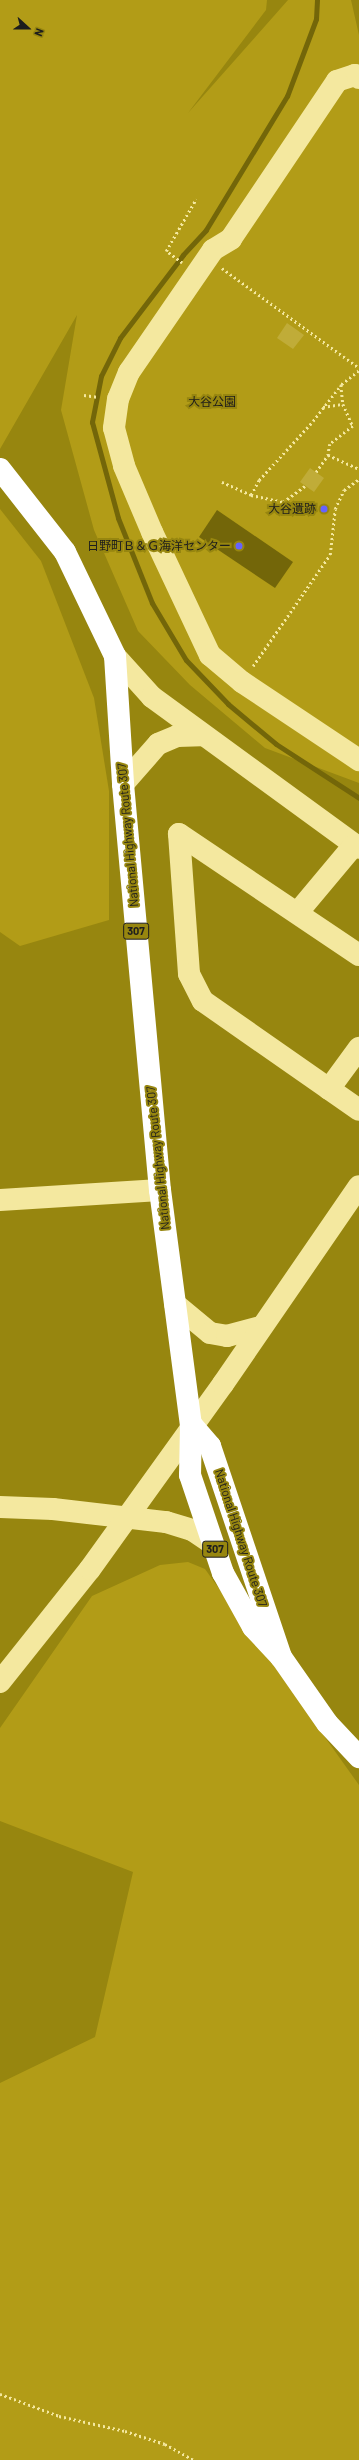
<!DOCTYPE html>
<html>
<head>
<meta charset="utf-8">
<style>
	body { margin:0 }
	#map { position:relative; width:359px; height:2460px; overflow:hidden; background:#97860f; font-family:Barlow,"Noto Sans JP",sans-serif }
	div>[style] { position:absolute }
	[style*='--x'] { left:calc(var(--x)*1px); top:calc(var(--y)*1px); width:calc(var(--w)*1px); rotate:calc(var(--a)*1deg) }
	.green>* { inset:0; background:#b29c17 }
	.water>* { inset:0; background:#736609 }
	.stream>* { height:5px; margin:-2.5px; padding:0 2.5px; transform-origin:2.5px; border-radius:2.5px; background:#736609 }
	.building>* { inset:0; background:#c0ac38 }
	.path>* { height:2.5px; margin-top:-1.25px; transform-origin:0; background:repeating-linear-gradient(90deg,#f4e89f 0 2px,transparent 0 5px) }
	.minor>* { height:22px; margin:-11px; padding:0 11px; transform-origin:11px; border-radius:11px; background:#f4e89f }
	.highway>* { height:22px; margin:-11px; padding:0 11px; transform-origin:11px; border-radius:11px; background:#fff }
	.dots>* { width:11px; height:11px; translate:-50% -50%; box-sizing:border-box; border:2px solid #97860f; border-radius:50% }
	span { translate:-50% -50%; white-space:nowrap; text-align:center; line-height:1.15; -webkit-text-stroke:4px #97860f; paint-order:stroke }
	.shield-label span { padding:1px 3px; background:#97860f; border:1px solid; border-radius:3px; -webkit-text-stroke-width:0 }
	.shield-label { font-size:11px; color:#1d1d1d; font-weight:700 }
	.park-label { font-size:12px; color:#1d1c1a }
	.poi-label { font-size:12px; color:#1d1d1d }
	.right { translate:-100% -50%; text-align:right }
	.street-label { font-size:12px; color:#1d1d1d }
	.north { position:absolute; left:8px; top:8px; width:40px; height:40px; -webkit-text-stroke:3px #97860f; paint-order:stroke; rotate:111deg; font-size:11px; font-weight:700; line-height:16px; text-align:center; color:#1d1d1d }
	.north::after { content:''; display:block; margin:auto; width:14px; height:18px; background:#1d1d1d; clip-path:polygon(50% 0,100% 100%,50% 72%,0 100%) }
</style>
</head>
<body>
<div id="map">
	<div class="green">
		<div style="clip-path:polygon(0 0,267px 0,266px 10px,188px 113px,288px 0,351px 0,359px 35px,359px 783px,265px 748px,190px 685px,138px 631px,94px 530px,61px 410px,77px 315px,0 449px)"></div>
		<div style="clip-path:polygon(0 509px,41px 561px,94px 698px,109px 791px,109px 920px,20px 946px,0 932px)"></div>
		<div style="clip-path:polygon(188px 1562px,205px 1569px,359px 1785px,359px 2460px,0 2460px,0 2083px,95px 2037px,133px 1872px,0 1821px,0 1728px,92px 1596px,160px 1565px)"></div>
	</div>
	<div class="water">
		<div style="clip-path:polygon(217px 510px,293px 562px,275px 588px,199px 537px)"></div>
	</div>
	<div class="stream">
		<div style="--x:317;--y:0;--w:19;--a:93"></div>
		<div style="--x:316;--y:19;--w:82;--a:110.6"></div>
		<div style="--x:287;--y:96;--w:157;--a:121.2"></div>
		<div style="--x:206;--y:230;--w:34;--a:133"></div>
		<div style="--x:183;--y:255;--w:104;--a:127.2"></div>
		<div style="--x:120;--y:338;--w:42;--a:116.6"></div>
		<div style="--x:101;--y:376;--w:47;--a:101.1"></div>
		<div style="--x:92;--y:422;--w:99;--a:74.8"></div>
		<div style="--x:118;--y:518;--w:92;--a:68.2"></div>
		<div style="--x:152;--y:603;--w:66;--a:59.2"></div>
		<div style="--x:186;--y:660;--w:61;--a:46.3"></div>
		<div style="--x:228;--y:704;--w:62;--a:39.8"></div>
		<div style="--x:276;--y:744;--w:99;--a:33"></div>
	</div>
	<div class="building">
		<div style="clip-path:polygon(287px 323px,304px 335px,293px 349px,277px 338px)"></div>
		<div style="clip-path:polygon(310px 468px,324px 478px,314px 492px,300px 482px)"></div>
	</div>
	<div class="path">
		<div style="--x:182;--y:263;--w:20;--a:-143"></div>
		<div style="--x:166;--y:251;--w:60;--a:-60"></div>
		<div style="--x:222;--y:268;--w:170;--a:36.1"></div>
		<div style="--x:359;--y:371;--w:23;--a:142"></div>
		<div style="--x:341;--y:385;--w:19;--a:84"></div>
		<div style="--x:343;--y:404;--w:24;--a:66"></div>
		<div style="--x:353;--y:426;--w:29;--a:142"></div>
		<div style="--x:330;--y:444;--w:11;--a:100"></div>
		<div style="--x:328;--y:455;--w:34;--a:24"></div>
		<div style="--x:84;--y:395;--w:15;--a:8"></div>
		<div style="--x:323;--y:407;--w:20;--a:-9"></div>
		<div style="--x:316;--y:472;--w:21;--a:-55"></div>
		<div style="--x:222;--y:482;--w:32;--a:24"></div>
		<div style="--x:251;--y:495;--w:33;--a:12"></div>
		<div style="--x:283;--y:502;--w:27;--a:-36"></div>
		<div style="--x:251;--y:495;--w:17;--a:-62"></div>
		<div style="--x:259;--y:480;--w:80;--a:-47.5"></div>
		<div style="--x:313;--y:421;--w:46;--a:-52.1"></div>
		<div style="--x:253;--y:666;--w:135;--a:-55.3"></div>
		<div style="--x:330;--y:555;--w:46;--a:-83.8"></div>
		<div style="--x:335;--y:509;--w:21;--a:-65"></div>
		<div style="--x:344;--y:490;--w:19;--a:-36"></div>
		<div style="--x:0;--y:2394;--w:63;--a:20.4"></div>
		<div style="--x:59;--y:2416;--w:68;--a:12.8"></div>
		<div style="--x:125;--y:2431;--w:42;--a:18"></div>
		<div style="--x:165;--y:2444;--w:33;--a:29"></div>
	</div>
	<div class="minor">
		<div style="--x:359;--y:78;--w:5;--a:-143"></div>
		<div style="--x:355;--y:75;--w:19;--a:162"></div>
		<div style="--x:337;--y:81;--w:190;--a:123.9"></div>
		<div style="--x:231;--y:239;--w:21;--a:149"></div>
		<div style="--x:213;--y:250;--w:148;--a:124.5"></div>
		<div style="--x:129;--y:372;--w:29;--a:112"></div>
		<div style="--x:118;--y:399;--w:29;--a:98"></div>
		<div style="--x:114;--y:428;--w:39;--a:75"></div>
		<div style="--x:124;--y:466;--w:72;--a:67"></div>
		<div style="--x:152;--y:532;--w:136;--a:64.8"></div>
		<div style="--x:210;--y:655;--w:42;--a:40.2"></div>
		<div style="--x:242;--y:682;--w:141;--a:33.7"></div>
		<div style="--x:115;--y:656;--w:55;--a:47.9"></div>
		<div style="--x:152;--y:697;--w:256;--a:36.1"></div>
		<div style="--x:123;--y:784;--w:53;--a:-48.8"></div>
		<div style="--x:158;--y:744;--w:21;--a:-23"></div>
		<div style="--x:177;--y:736;--w:24;--a:-2"></div>
		<div style="--x:298;--y:912;--w:87;--a:-50.1"></div>
		<div style="--x:359;--y:955;--w:217;--a:-146.1"></div>
		<div style="--x:179;--y:834;--w:140;--a:85.9"></div>
		<div style="--x:189;--y:974;--w:30;--a:63"></div>
		<div style="--x:203;--y:1001;--w:190;--a:34.9"></div>
		<div style="--x:329;--y:1089;--w:51;--a:-53.8"></div>
		<div style="--x:0;--y:1200;--w:160;--a:-3.6"></div>
		<div style="--x:175;--y:1304;--w:45;--a:39.6"></div>
		<div style="--x:210;--y:1333;--w:17;--a:10"></div>
		<div style="--x:227;--y:1336;--w:34;--a:-15"></div>
		<div style="--x:0;--y:1507;--w:53;--a:2.2"></div>
		<div style="--x:53;--y:1509;--w:114;--a:6.6"></div>
		<div style="--x:166;--y:1522;--w:27;--a:17"></div>
		<div style="--x:192;--y:1530;--w:25;--a:34"></div>
		<div style="--x:0;--y:1682;--w:144;--a:-51.5"></div>
		<div style="--x:90;--y:1569;--w:228;--a:-54.3"></div>
		<div style="--x:223;--y:1384;--w:240;--a:-55.5"></div>
	</div>
	<div class="highway">
		<div style="--x:0;--y:469;--w:105;--a:51.9"></div>
		<div style="--x:65;--y:552;--w:115;--a:64.3"></div>
		<div style="--x:115;--y:656;--w:128;--a:86.4"></div>
		<div style="--x:123;--y:784;--w:408;--a:84.8"></div>
		<div style="--x:160;--y:1190;--w:236;--a:82.5"></div>
		<div style="--x:191;--y:1424;--w:51;--a:91.1"></div>
		<div style="--x:190;--y:1475;--w:103;--a:71.4"></div>
		<div style="--x:223;--y:1573;--w:62;--a:60.9"></div>
		<div style="--x:253;--y:1627;--w:41;--a:47"></div>
		<div style="--x:191;--y:1424;--w:29;--a:49"></div>
		<div style="--x:210;--y:1446;--w:223;--a:71.4"></div>
		<div style="--x:281;--y:1657;--w:80;--a:55.1"></div>
		<div style="--x:327;--y:1723;--w:47;--a:46.7"></div>
	</div>
	<div class="dots">
		<div style="left:324px;top:509px;background:#6563ff"></div>
		<div style="left:239px;top:546px;background:#6563ff"></div>
	</div>
	<div class="shield-label">
		<span style="left:136px;top:931px">307</span>
		<span style="left:215px;top:1549px">307</span>
	</div>
	<div class="park-label">
		<span style="left:212px;top:402px">大谷公園</span>
	</div>
	<div class="poi-label">
		<span class="right" style="left:316px;top:509px">大谷遺跡</span>
		<span class="right" style="left:231px;top:546px">日野町Ｂ＆Ｇ海洋センター</span>
	</div>
	<div class="street-label">
		<span style="left:128px;top:835px;rotate:-95deg">National Highway Route 307</span>
		<span style="left:158px;top:1158px;rotate:-96deg">National Highway Route 307</span>
		<span style="left:241px;top:1538px;rotate:72deg">National Highway Route 307</span>
	</div>
	<div class="north">N</div>
</div>
</body>
</html>
